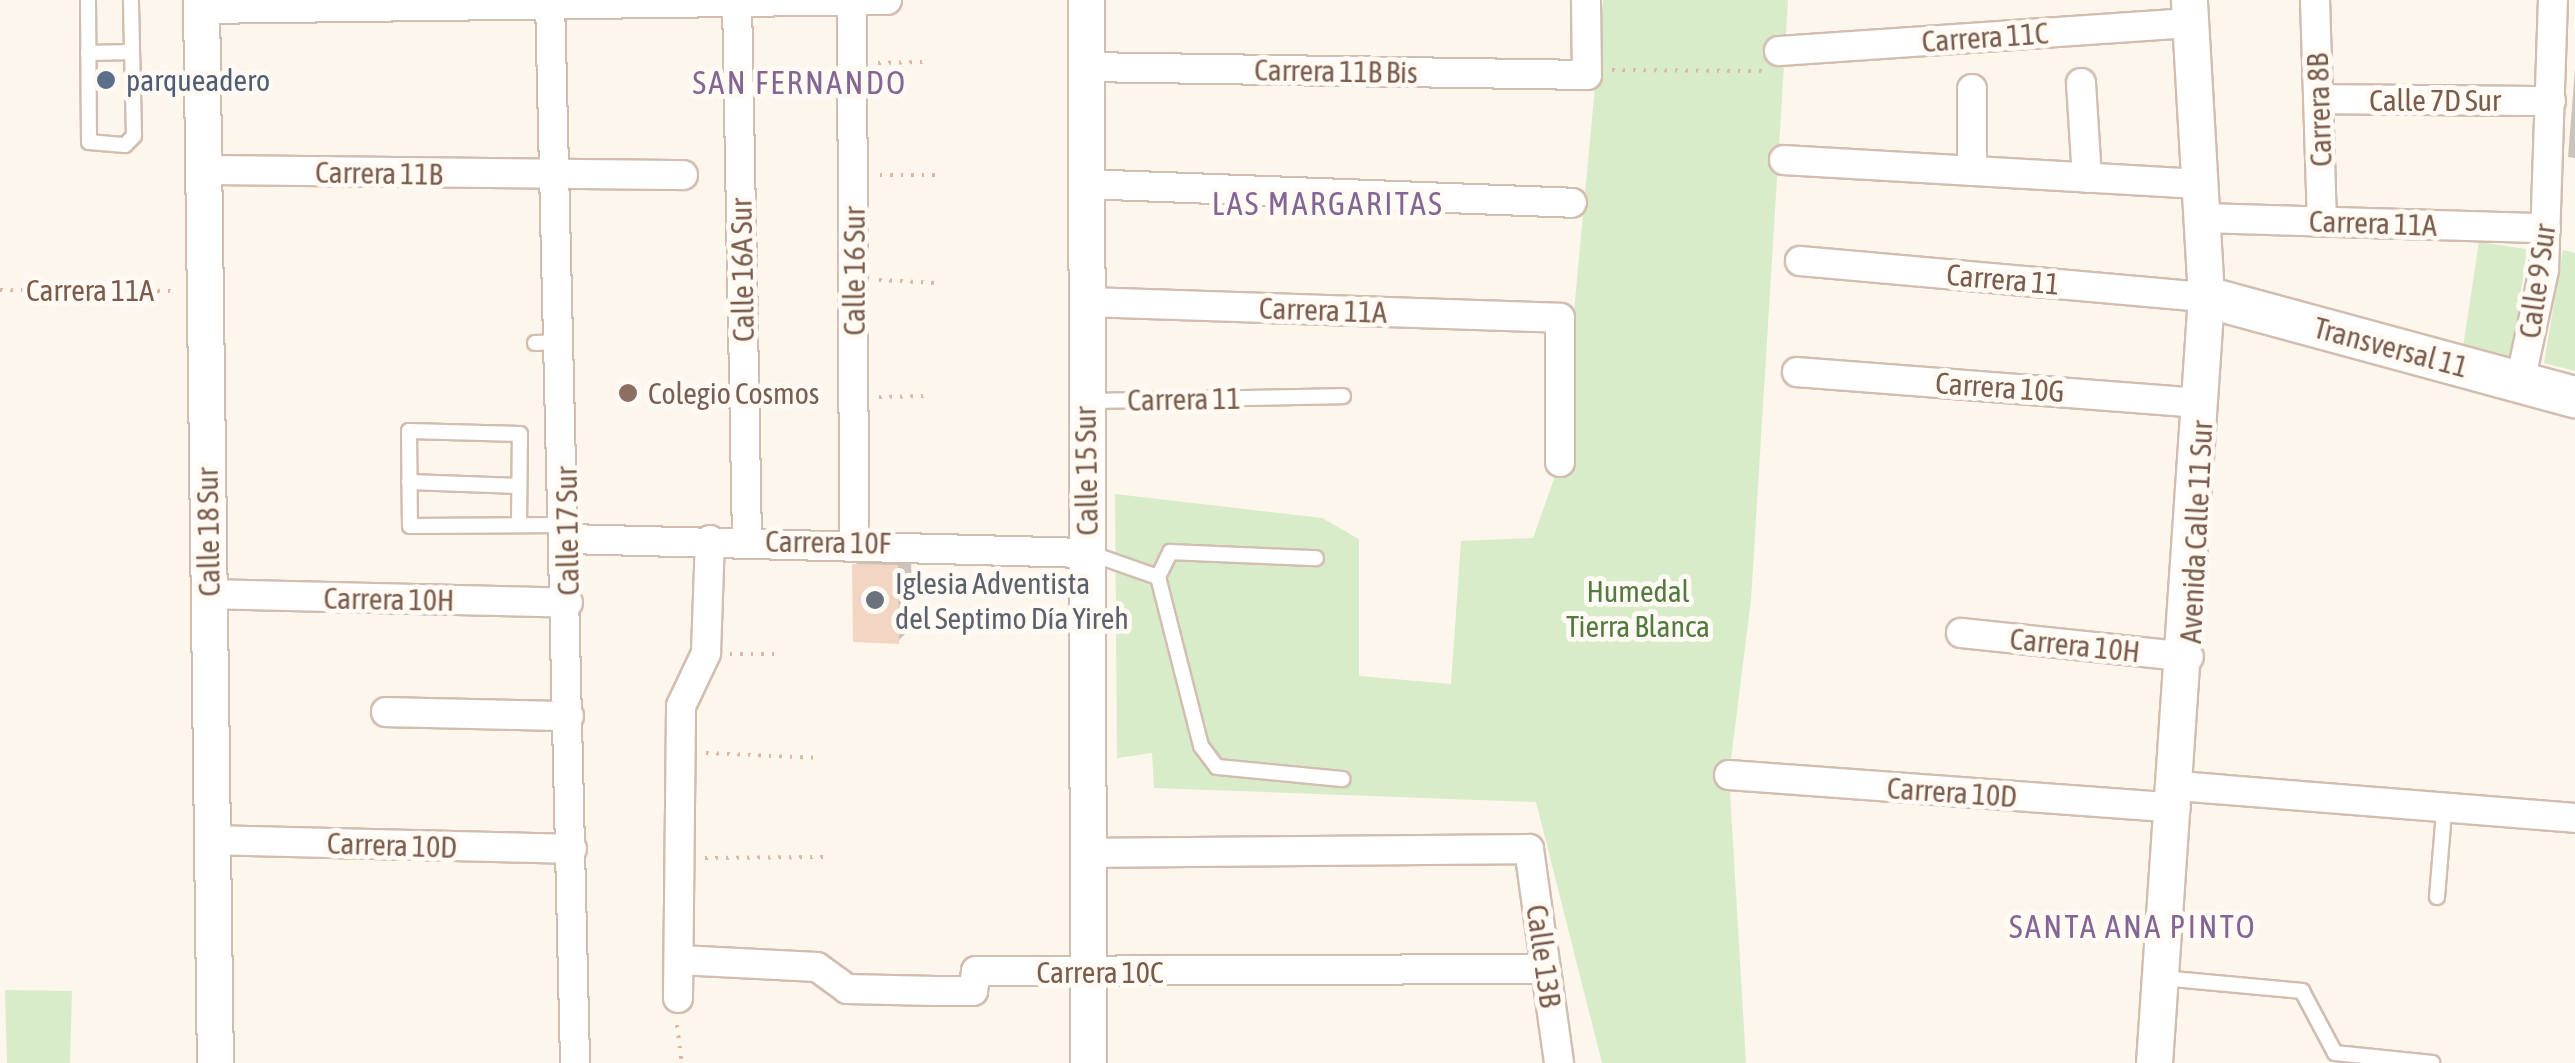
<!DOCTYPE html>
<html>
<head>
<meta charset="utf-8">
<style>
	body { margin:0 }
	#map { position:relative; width:2575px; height:1063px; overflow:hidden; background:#fdf6ec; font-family:"Asap Condensed",sans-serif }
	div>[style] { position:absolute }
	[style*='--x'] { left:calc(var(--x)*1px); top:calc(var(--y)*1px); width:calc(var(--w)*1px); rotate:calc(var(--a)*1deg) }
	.green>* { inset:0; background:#d8ecc9 }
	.shadow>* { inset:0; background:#0003 }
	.building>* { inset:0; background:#f3d5c3 }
	.path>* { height:4px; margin-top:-2px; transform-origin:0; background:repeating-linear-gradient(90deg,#d9b8a5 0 2.5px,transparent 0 10.5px) }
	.roads { filter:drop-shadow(2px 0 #d1beb0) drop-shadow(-2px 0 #d1beb0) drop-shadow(0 2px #d1beb0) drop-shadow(0 -2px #d1beb0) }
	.service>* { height:14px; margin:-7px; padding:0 7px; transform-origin:7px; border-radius:7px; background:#fff }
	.minor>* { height:28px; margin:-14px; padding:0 14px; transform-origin:14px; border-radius:14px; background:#fff }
	.tertiary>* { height:35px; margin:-17.5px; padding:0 17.5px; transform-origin:17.5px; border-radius:17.5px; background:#fff }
	.secondary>* { height:40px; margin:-20px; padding:0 20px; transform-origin:20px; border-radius:20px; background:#fff }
	.dots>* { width:28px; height:28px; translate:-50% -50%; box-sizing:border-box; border:5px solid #fffaf3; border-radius:50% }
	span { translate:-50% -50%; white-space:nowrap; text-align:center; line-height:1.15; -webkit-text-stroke:10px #fffaf3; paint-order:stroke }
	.street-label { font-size:30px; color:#7a5c4d }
	.service-label { font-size:30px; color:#4e5e75 }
	.left { translate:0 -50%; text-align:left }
	.education-label { font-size:30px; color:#785e54 }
	.worship-label { font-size:30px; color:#5b616d }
	.park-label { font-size:30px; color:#537a41 }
	.neighbourhood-label { font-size:32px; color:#846695; letter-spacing:2.5px }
</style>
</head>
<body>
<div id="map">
	<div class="green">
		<div style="clip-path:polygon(1603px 0,1788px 0,1751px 600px,1729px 775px,1746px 1063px,1602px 1063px,1536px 802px,1154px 788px,1152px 753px,1117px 758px,1115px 494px,1322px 518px,1359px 539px,1359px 676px,1451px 684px,1461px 541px,1533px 538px,1560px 462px)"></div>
		<div style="clip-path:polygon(2479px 242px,2527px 249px,2511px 360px,2463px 347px)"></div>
		<div style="clip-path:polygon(2563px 250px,2575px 253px,2575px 371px,2544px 363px)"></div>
		<div style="clip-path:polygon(5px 990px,72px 991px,70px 1063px,7px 1063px)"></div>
	</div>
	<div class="shadow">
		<div style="clip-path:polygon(2575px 69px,2575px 158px,2568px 157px)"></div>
		<div style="clip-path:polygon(869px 551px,911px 552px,912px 627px,898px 641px,855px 565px)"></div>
	</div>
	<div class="building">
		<div style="clip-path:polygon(852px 564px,898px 565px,899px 644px,853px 642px)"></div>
	</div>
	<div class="path">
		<div style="--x:878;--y:63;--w:46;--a:-1.2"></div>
		<div style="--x:1612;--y:70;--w:150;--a:0.4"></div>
		<div style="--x:880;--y:175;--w:58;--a:0"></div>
		<div style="--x:879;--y:280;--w:59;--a:2.9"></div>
		<div style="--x:0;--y:290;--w:175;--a:0.3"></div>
		<div style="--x:879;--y:397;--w:46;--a:-1.2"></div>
		<div style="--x:730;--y:654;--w:46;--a:0"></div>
		<div style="--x:706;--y:753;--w:114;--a:2.5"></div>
		<div style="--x:705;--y:858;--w:125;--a:-0.5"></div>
		<div style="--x:677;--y:1025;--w:38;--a:83"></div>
	</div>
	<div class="roads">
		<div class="service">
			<div style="--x:88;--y:0;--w:142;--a:89.6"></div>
			<div style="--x:89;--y:142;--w:36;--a:5"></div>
			<div style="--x:125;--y:145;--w:13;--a:-45"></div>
			<div style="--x:134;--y:136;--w:136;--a:-91.3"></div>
			<div style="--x:88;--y:53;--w:44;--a:-1.3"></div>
			<div style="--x:535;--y:343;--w:28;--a:-2"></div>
			<div style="--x:1085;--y:401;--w:258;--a:-1.1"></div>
			<div style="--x:409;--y:482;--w:110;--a:2.1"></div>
			<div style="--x:519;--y:525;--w:91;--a:-89.4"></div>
			<div style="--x:520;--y:434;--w:111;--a:-178.5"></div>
			<div style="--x:409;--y:431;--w:95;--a:89.4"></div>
			<div style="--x:410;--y:526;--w:156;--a:-0.4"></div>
			<div style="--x:1089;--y:553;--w:73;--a:19.2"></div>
			<div style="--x:1158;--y:577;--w:174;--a:75.7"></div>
			<div style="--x:1201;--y:746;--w:26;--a:53"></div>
			<div style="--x:1217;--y:767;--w:126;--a:5.5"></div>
			<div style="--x:1158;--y:577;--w:28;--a:-64"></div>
			<div style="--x:1170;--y:552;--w:146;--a:2.4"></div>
			<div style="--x:2437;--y:897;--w:86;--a:-85.3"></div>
			<div style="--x:2162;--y:978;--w:141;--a:5.3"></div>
			<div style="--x:2302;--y:991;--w:70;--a:62"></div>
			<div style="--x:2335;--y:1053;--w:98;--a:5.9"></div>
		</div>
		<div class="minor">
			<div style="--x:550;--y:0;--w:1063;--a:88.65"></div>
			<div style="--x:737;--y:0;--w:540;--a:88.94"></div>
			<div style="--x:852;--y:0;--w:541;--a:89.79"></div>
			<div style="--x:2315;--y:0;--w:221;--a:88.2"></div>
			<div style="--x:201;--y:9;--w:686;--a:-0.75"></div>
			<div style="--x:1779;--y:51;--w:412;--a:-3.9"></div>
			<div style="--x:1085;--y:67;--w:502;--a:0.91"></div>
			<div style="--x:1587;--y:75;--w:75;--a:-90.8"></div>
			<div style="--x:2081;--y:83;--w:95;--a:86.4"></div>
			<div style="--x:1972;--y:89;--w:82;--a:90"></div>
			<div style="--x:2318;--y:99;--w:233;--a:0.5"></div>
			<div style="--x:1784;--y:160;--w:415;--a:3.3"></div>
			<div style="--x:203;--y:170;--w:480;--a:0.6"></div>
			<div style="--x:1084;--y:184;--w:488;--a:2.2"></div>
			<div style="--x:2200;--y:218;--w:346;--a:1.7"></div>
			<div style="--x:1800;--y:261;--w:408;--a:5.1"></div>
			<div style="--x:1086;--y:302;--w:474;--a:1.9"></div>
			<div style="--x:1560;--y:318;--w:144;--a:90"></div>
			<div style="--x:1797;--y:372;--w:406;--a:4.4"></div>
			<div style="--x:2520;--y:382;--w:115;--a:-77.9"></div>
			<div style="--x:2544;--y:270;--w:270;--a:-88.1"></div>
			<div style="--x:568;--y:539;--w:519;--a:1.55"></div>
			<div style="--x:209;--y:594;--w:359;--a:1.4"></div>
			<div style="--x:1961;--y:633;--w:229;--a:6"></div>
			<div style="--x:386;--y:712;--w:183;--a:1.3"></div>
			<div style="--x:1729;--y:775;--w:448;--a:4.2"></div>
			<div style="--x:2178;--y:786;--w:398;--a:4.6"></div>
			<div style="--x:212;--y:840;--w:360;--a:1.4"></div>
			<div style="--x:1088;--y:853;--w:441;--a:-0.5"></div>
			<div style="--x:1529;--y:849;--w:216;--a:82"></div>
			<div style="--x:679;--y:960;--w:138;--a:2.9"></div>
			<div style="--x:817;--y:967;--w:37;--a:36"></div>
			<div style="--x:847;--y:989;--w:89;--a:1.3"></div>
			<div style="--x:936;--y:991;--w:37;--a:0"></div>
			<div style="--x:973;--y:991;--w:20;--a:-81"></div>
			<div style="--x:976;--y:971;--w:570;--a:-0.2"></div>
			<div style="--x:678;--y:998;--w:292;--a:-89.4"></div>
			<div style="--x:681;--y:706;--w:59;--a:-64.7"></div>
			<div style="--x:706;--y:653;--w:113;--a:-88"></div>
		</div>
		<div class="tertiary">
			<div style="--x:201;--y:0;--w:1063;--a:89.25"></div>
			<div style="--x:1086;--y:0;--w:1063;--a:89.89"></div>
			<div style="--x:2154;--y:1063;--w:768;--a:-86.12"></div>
			<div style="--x:2206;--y:297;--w:297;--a:-93.3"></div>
		</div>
		<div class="secondary">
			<div style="--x:2206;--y:297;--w:382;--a:15.2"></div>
		</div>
	</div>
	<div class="dots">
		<div style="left:106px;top:80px;background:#5c6f8a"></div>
		<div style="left:628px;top:393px;background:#8d6e63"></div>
		<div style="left:875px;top:600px;background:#6b7280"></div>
	</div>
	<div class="street-label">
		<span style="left:1985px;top:37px;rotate:-4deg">Carrera 11C</span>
		<span style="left:1336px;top:71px;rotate:1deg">Carrera 11B Bis</span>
		<span style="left:2435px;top:100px">Calle 7D Sur</span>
		<span style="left:2319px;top:110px;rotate:-92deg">Carrera 8B</span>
		<span style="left:379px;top:173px;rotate:1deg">Carrera 11B</span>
		<span style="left:2373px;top:223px;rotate:2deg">Carrera 11A</span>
		<span style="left:742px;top:270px;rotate:-91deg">Calle 16A Sur</span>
		<span style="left:854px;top:271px;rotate:-90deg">Calle 16 Sur</span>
		<span style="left:2003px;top:279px;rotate:5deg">Carrera 11</span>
		<span style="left:2537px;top:281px;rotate:-82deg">Calle 9 Sur</span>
		<span style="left:90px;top:290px">Carrera 11A</span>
		<span style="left:1323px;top:310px;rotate:2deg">Carrera 11A</span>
		<span style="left:2391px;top:347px;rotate:15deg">Transversal 11</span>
		<span style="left:2000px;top:387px;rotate:4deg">Carrera 10G</span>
		<span style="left:1184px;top:399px;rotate:-1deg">Carrera 11</span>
		<span style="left:1086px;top:471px;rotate:-91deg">Calle 15 Sur</span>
		<span style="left:567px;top:531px;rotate:-91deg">Calle 17 Sur</span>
		<span style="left:208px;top:532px;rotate:-91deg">Calle 18 Sur</span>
		<span style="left:2196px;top:532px;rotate:-87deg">Avenida Calle 11 Sur</span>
		<span style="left:828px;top:542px;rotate:1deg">Carrera 10F</span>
		<span style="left:389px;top:599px;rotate:1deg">Carrera 10H</span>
		<span style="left:2075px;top:645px;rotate:6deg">Carrera 10H</span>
		<span style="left:1952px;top:792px;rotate:4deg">Carrera 10D</span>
		<span style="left:392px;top:845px;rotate:2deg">Carrera 10D</span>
		<span style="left:1544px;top:956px;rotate:82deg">Calle 13B</span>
		<span style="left:1100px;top:972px">Carrera 10C</span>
	</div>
	<div class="service-label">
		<span class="left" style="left:126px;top:80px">parqueadero</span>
	</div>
	<div class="education-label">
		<span class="left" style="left:648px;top:393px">Colegio Cosmos</span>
	</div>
	<div class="worship-label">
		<span class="left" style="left:895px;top:600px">Iglesia Adventista<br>del Septimo Día Yireh</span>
	</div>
	<div class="park-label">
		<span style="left:1638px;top:608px">Humedal<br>Tierra Blanca</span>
	</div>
	<div class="neighbourhood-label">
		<span style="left:800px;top:83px">SAN FERNANDO</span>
		<span style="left:1328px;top:204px">LAS MARGARITAS</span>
		<span style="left:2133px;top:927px">SANTA ANA PINTO</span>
	</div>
</div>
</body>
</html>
